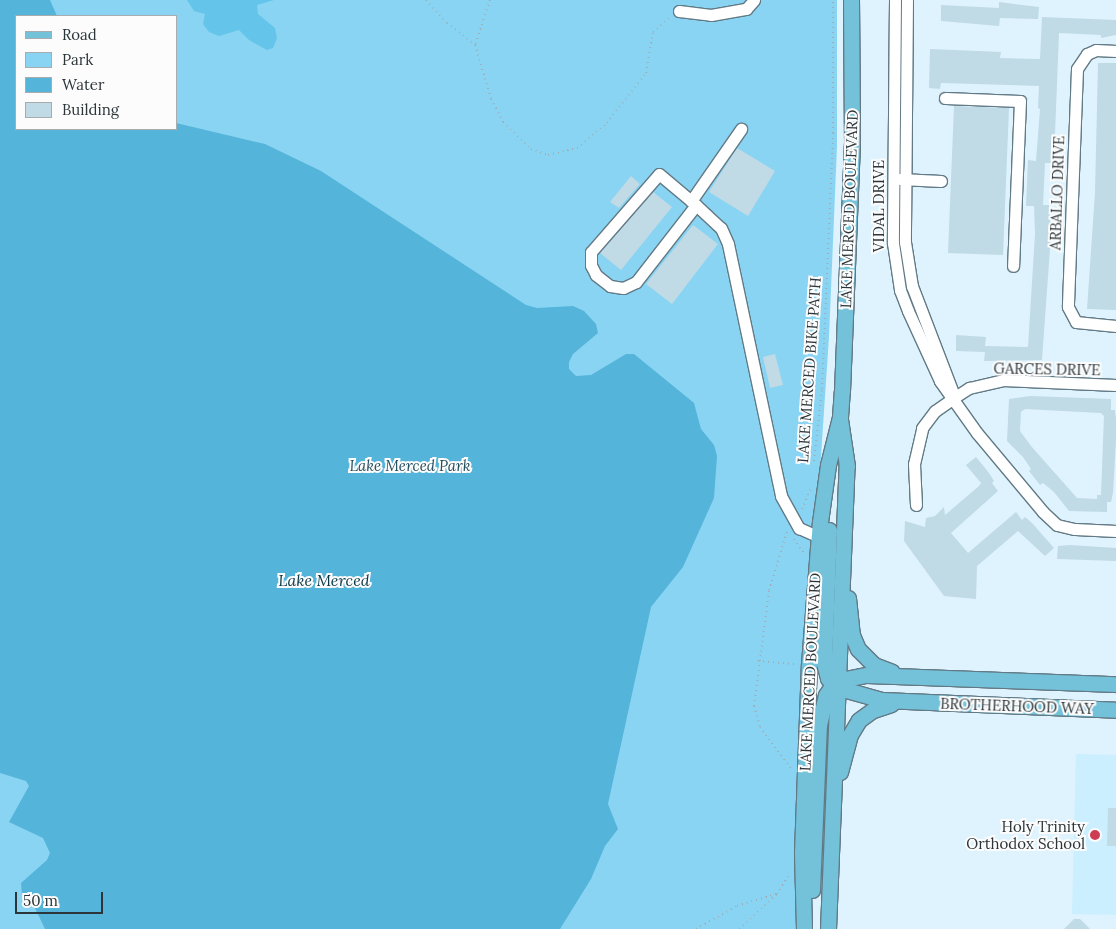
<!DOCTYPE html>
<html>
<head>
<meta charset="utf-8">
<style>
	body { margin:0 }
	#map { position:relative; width:1116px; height:929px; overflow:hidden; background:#def3fd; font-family:Lora,serif }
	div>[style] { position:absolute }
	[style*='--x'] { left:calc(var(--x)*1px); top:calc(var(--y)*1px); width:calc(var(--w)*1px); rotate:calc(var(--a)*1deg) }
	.built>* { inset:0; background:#cbeffe }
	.green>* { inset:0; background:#89d4f3 }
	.forest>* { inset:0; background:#64c4e9 }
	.water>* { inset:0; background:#54b4d9 }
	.building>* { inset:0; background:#c0dae6 }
	.path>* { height:2px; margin-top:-1px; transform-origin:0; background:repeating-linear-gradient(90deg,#9daeb6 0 1px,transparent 0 5px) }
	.roads { filter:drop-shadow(1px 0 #627a85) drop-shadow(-1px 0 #627a85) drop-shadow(0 1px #627a85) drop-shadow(0 -1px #627a85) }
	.minor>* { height:11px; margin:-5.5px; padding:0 5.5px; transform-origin:5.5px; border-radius:5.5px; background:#fff }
	.major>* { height:15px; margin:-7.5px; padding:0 7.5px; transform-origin:7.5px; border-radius:7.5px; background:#74c1da }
	.dots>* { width:14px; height:14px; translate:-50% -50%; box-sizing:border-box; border:2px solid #fcfcfc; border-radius:50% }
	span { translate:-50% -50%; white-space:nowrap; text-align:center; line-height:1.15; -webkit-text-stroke:4px #fcfcfc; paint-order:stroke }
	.street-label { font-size:15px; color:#2b353a }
	.park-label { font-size:15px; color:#254e5f; font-style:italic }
	.poi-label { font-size:15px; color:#2b353a }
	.right { translate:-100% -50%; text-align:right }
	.water-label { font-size:16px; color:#0a3747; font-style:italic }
	.legend { position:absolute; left:15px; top:15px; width:162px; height:115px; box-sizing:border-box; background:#fcfcfc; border:1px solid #a8acae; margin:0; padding:6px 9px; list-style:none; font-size:15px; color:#2b353a }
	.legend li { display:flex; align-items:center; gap:10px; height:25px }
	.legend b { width:25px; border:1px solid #a8acae }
	.scale { position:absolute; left:15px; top:892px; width:88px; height:22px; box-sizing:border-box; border:2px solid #2b353a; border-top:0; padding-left:6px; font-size:15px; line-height:18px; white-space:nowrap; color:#2b353a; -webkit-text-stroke:4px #fcfcfc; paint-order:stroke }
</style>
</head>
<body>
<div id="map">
	<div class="built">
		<div style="clip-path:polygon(1076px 754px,1116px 755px,1116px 915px,1072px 914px)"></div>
	</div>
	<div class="green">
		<div style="clip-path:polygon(evenodd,0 0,837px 0,837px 146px,829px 337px,818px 500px,799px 929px,0 929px,0 0,16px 16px,176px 16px,176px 129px,16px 129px,16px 16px)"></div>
	</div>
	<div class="forest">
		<div style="clip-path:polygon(187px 0,274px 0,257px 5px,258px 14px,275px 28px,277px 38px,273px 48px,267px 50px,249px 40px,239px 30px,219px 36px,209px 32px,203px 24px,205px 14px,194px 11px)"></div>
	</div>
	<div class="water">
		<div style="clip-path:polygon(0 0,50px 0,57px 16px,16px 16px,16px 129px,176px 129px,176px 123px,265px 144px,321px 171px,526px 305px,537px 308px,573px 306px,584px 311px,596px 324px,598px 333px,573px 354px,569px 362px,569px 369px,576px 376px,591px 375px,626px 354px,634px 354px,694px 403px,701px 429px,714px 445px,717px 456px,714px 498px,683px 567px,651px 607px,608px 804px,618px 829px,605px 846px,591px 879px,560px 929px,45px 929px,34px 906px,22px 895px,21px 883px,47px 860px,50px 853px,43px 838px,9px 822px,29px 786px,26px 781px,0 773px)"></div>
	</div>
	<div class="building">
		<div style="clip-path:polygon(999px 2px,1039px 7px,1038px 19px,1000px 18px,999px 26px,941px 21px,941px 5px,999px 8px)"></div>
		<div style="clip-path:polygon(1042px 17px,1116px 20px,1116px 35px,1101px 38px,1101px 35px,1059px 33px,1055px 134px,1052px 134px,1051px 163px,1045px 163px,1043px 205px,1049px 205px,1051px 235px,1042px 360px,984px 361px,985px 352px,956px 351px,956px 335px,986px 337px,985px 346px,1028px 347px,1035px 234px,1034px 206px,1026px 206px,1028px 160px,1036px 161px,1040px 109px,1038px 108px,1039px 86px,941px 83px,940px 89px,929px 88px,930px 49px,1001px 52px,1000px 58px,1040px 59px)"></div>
		<div style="clip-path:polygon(1098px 63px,1116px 63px,1116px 310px,1087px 309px,1095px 193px)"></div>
		<div style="clip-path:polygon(954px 106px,1009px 108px,1003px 255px,948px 253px)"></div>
		<div style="clip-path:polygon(737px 148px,775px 171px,748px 216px,709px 192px)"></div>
		<div style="clip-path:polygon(631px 176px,640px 184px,619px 208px,610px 202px)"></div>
		<div style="clip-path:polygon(653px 192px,672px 207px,621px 270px,600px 253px)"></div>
		<div style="clip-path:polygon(693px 225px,718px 244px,672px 304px,646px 284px)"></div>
		<div style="clip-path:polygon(775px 354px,783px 385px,770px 388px,763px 357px)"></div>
		<div style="clip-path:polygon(evenodd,1030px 396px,1111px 399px,1111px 410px,1115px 410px,1116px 419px,1116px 440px,1113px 493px,1111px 502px,1107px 502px,1107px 512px,1069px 511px,1054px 492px,1043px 483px,1040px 485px,1029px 471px,1031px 469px,1023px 457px,1007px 441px,1009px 399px,1030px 396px,1025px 409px,1101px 413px,1104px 416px,1101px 495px,1097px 495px,1097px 499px,1077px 498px,1031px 446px,1020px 431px,1021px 412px,1025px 409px)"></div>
		<div style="clip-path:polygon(976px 457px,989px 473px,994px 481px,992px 483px,998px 491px,951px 533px,968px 553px,1016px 512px,1022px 520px,1025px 517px,1032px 523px,1054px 548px,1045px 556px,1018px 531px,977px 566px,976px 599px,944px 596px,904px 541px,905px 521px,925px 527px,926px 518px,935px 516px,944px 507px,945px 515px,979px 486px,981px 483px,966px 465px)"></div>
		<div style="clip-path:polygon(1070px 545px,1116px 548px,1116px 561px,1057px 559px,1058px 546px)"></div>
		<div style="clip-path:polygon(1108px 808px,1116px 808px,1116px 846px,1107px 846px)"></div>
		<div style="clip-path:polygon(1074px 919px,1080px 919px,1090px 929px,1064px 929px)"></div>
	</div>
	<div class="path">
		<div style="--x:426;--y:0;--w:31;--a:48"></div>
		<div style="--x:447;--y:23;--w:36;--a:38"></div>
		<div style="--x:490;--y:0;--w:47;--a:108.4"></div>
		<div style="--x:475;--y:45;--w:56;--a:73.5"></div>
		<div style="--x:491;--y:99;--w:26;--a:62"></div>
		<div style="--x:503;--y:122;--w:39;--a:44"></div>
		<div style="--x:531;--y:149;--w:18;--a:19"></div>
		<div style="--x:548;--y:155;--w:30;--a:-14"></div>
		<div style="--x:577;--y:148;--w:39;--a:-40"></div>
		<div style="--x:607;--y:123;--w:63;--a:-52"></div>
		<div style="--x:646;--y:73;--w:42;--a:-80.3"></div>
		<div style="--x:653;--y:32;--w:21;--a:-41"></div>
		<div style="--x:814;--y:461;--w:72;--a:-83.7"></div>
		<div style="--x:822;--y:389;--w:256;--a:-87.5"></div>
		<div style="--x:833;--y:133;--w:133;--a:-90"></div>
		<div style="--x:802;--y:509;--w:21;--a:-67"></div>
		<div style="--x:787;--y:532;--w:62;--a:107"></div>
		<div style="--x:769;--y:591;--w:116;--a:97.4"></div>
		<div style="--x:754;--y:706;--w:22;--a:74"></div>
		<div style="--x:760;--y:727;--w:51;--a:52.9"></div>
		<div style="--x:794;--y:539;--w:17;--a:54"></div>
		<div style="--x:758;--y:661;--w:38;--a:5"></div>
		<div style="--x:696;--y:929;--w:47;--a:-29.3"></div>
		<div style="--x:737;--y:906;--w:41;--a:-17.1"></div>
		<div style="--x:739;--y:929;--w:52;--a:-42.6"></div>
		<div style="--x:777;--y:894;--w:21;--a:-59"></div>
	</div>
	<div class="roads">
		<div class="minor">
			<div style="--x:895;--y:0;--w:243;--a:90.5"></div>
			<div style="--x:893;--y:243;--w:48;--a:81.5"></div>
			<div style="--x:900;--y:290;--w:22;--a:69"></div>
			<div style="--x:908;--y:311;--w:77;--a:65.4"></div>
			<div style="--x:940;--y:381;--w:64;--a:54.6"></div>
			<div style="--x:977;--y:433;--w:103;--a:50.1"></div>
			<div style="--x:1043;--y:512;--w:19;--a:43"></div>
			<div style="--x:1057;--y:525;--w:18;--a:13"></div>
			<div style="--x:1075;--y:529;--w:41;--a:2.8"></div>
			<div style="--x:907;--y:0;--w:242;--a:90.5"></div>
			<div style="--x:905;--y:242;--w:45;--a:81"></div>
			<div style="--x:912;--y:286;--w:115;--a:69"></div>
			<div style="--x:679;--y:11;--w:32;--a:7"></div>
			<div style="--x:711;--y:15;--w:36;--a:-10"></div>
			<div style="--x:746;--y:9;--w:12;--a:-48"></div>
			<div style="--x:1116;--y:51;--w:20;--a:-177"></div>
			<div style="--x:1096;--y:50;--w:10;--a:156"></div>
			<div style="--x:1087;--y:54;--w:18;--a:124"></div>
			<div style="--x:1077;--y:69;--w:238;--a:92.2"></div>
			<div style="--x:1068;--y:307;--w:17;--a:62"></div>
			<div style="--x:1076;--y:322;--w:40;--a:5.7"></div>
			<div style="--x:945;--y:98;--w:75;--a:2.3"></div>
			<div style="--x:1020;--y:101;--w:165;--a:92.4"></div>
			<div style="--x:900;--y:179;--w:41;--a:2.8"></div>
			<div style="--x:691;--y:201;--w:88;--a:-55.2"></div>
			<div style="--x:696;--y:205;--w:98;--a:127.9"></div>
			<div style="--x:636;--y:282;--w:14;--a:155"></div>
			<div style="--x:623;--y:288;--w:13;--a:-171"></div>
			<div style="--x:610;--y:286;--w:18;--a:-142"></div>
			<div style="--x:596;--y:275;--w:11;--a:-117"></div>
			<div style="--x:591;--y:265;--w:13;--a:-90"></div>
			<div style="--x:591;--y:252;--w:103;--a:-48.9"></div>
			<div style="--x:659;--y:174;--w:48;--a:40"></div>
			<div style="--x:696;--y:205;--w:34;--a:43"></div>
			<div style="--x:721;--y:228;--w:17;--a:66"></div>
			<div style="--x:728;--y:244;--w:258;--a:78.1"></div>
			<div style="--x:781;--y:496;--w:37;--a:61"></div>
			<div style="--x:799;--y:528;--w:22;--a:24"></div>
			<div style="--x:916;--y:505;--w:41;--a:-92.8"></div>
			<div style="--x:914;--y:464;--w:37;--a:-77"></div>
			<div style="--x:922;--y:428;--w:21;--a:-53"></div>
			<div style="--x:935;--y:411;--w:24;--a:-35"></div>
			<div style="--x:955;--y:397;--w:17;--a:-33"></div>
			<div style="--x:969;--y:388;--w:35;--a:-13"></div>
			<div style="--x:1003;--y:380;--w:113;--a:2.5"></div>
		</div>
		<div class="major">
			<div style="--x:829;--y:530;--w:133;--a:92.2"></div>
			<div style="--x:824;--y:663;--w:16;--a:75"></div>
			<div style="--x:828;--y:678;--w:15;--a:42"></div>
			<div style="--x:839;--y:688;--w:45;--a:15.6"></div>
			<div style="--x:882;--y:700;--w:234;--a:2.4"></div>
			<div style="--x:848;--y:598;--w:37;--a:84"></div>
			<div style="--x:852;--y:635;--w:15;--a:67"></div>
			<div style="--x:858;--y:649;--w:23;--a:45"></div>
			<div style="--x:874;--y:665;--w:19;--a:21"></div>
			<div style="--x:840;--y:772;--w:38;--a:-75"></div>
			<div style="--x:850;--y:735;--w:17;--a:-59"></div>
			<div style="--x:859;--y:720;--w:17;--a:-36"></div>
			<div style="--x:873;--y:710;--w:19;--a:-18"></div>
			<div style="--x:812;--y:890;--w:165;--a:-87.6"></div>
			<div style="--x:819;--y:725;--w:31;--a:-77"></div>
			<div style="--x:826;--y:695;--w:17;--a:-57"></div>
			<div style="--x:835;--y:681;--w:33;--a:-11"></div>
			<div style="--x:867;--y:675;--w:249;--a:2.1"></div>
			<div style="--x:804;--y:929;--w:76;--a:-91.5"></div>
			<div style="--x:802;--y:853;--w:189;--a:-87.9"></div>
			<div style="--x:809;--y:664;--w:142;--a:-85.6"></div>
			<div style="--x:820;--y:522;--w:58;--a:-82"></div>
			<div style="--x:828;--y:465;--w:49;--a:-76"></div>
			<div style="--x:840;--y:417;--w:26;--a:-86"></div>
			<div style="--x:842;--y:391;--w:250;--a:-87.7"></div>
			<div style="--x:852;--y:141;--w:141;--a:-90.4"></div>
			<div style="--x:828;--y:929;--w:463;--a:-87.7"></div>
			<div style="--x:847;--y:466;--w:48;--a:-98.5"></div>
		</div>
	</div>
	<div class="dots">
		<div style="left:1095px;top:835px;background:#ce3e53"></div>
	</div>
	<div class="street-label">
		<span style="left:1057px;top:193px;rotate:-88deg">ARBALLO DRIVE</span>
		<span style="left:879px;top:206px;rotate:-90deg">VIDAL DRIVE</span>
		<span style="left:849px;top:209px;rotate:-88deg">LAKE MERCED BOULEVARD</span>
		<span style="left:1047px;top:369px;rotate:1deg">GARCES DRIVE</span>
		<span style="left:809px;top:370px;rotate:-86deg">LAKE MERCED BIKE PATH</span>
		<span style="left:810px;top:672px;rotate:-87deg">LAKE MERCED BOULEVARD</span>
		<span style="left:1017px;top:706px;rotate:2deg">BROTHERHOOD WAY</span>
	</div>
	<div class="park-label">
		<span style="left:410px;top:466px">Lake Merced Park</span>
	</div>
	<div class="poi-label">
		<span class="right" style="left:1085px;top:835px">Holy Trinity<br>Orthodox School</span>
	</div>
	<div class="water-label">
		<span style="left:324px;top:580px">Lake Merced</span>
	</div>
	<ul class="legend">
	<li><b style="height:6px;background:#74c1da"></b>Road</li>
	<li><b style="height:14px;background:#89d4f3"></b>Park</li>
	<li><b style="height:14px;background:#54b4d9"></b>Water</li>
	<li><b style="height:14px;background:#c0dae6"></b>Building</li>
	</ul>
	<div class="scale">50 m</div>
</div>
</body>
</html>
